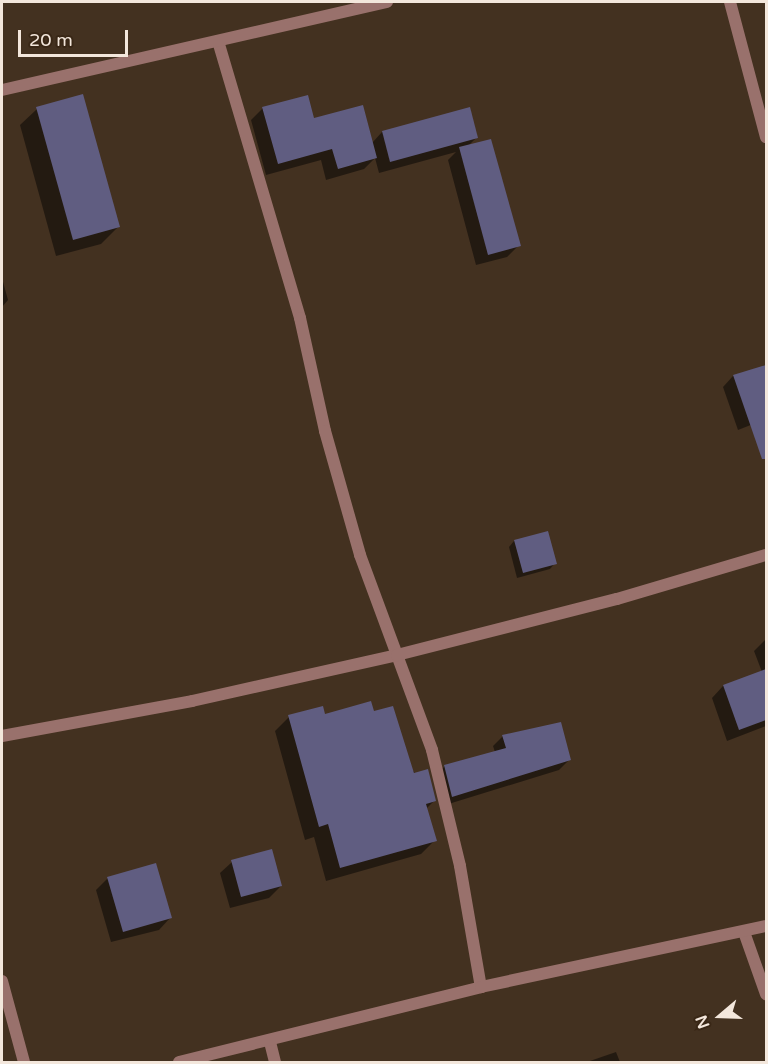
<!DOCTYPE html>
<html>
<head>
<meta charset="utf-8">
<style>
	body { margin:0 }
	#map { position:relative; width:768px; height:1064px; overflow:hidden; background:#433120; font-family:"Varela Round",sans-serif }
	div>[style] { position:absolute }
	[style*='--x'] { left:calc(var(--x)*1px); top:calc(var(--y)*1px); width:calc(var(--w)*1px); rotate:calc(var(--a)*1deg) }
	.shadow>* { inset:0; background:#0007 }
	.building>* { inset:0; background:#605d81 }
	.minor>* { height:12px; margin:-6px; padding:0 6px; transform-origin:6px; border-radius:6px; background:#99716c }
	span { translate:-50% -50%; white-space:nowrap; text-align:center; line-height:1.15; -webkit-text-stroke:4.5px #392716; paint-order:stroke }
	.frame { position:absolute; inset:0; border:3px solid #f3e7dc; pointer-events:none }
	.north { position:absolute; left:690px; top:986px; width:60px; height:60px; -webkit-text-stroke:4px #392716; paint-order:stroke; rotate:251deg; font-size:16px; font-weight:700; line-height:24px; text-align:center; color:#f3e7dc }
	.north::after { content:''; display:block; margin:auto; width:21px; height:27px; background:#f3e7dc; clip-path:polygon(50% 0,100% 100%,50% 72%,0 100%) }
	.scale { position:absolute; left:18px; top:30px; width:110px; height:27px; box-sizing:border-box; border:3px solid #f3e7dc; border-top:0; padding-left:8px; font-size:18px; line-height:21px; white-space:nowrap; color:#f3e7dc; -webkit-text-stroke:4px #392716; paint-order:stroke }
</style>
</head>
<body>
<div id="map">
	<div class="shadow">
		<div style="clip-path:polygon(263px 108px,313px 120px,372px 143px,382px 132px,476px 138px,467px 147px,519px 245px,507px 257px,476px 265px,448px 160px,456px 152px,379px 173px,375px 158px,364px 169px,326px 180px,321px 160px,266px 175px,251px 120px)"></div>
		<div style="clip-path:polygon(37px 109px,118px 227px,101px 244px,56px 256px,20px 125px)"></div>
		<div style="clip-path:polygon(2px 278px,8px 300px,2px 307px)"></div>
		<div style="clip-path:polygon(762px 368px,766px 383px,766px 419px,738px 430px,723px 387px,733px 376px)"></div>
		<div style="clip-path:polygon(547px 533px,555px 563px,550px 569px,517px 578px,509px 547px,514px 541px)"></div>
		<div style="clip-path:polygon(766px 639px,766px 726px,727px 741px,712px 698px,723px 686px,762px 672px,754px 651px)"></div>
		<div style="clip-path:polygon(373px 713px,434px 801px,426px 809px,435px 840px,421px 854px,326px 881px,314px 837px,305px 840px,275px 731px,289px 717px)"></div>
		<div style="clip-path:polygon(503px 736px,570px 759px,559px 770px,442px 806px,435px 776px,445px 766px,495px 752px,493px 746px)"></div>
		<div style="clip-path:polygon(232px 862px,281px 886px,269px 898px,230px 908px,220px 873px)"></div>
		<div style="clip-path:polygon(108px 878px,170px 918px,159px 930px,111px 942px,96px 890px)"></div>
		<div style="clip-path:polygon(616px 1052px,620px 1062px,587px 1062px)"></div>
	</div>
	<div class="building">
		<div style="clip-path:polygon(83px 94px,120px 227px,73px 240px,36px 107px)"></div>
		<div style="clip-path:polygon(308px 95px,314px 118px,363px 105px,377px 158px,338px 169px,332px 149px,278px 164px,262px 107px)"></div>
		<div style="clip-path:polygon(470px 107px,478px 138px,390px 162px,382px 131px)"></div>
		<div style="clip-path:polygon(491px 139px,521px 246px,488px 255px,459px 147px)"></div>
		<div style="clip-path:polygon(766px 365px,766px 459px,762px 459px,733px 375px)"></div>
		<div style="clip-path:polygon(548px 531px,557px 564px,523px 573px,514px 540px)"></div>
		<div style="clip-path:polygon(766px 669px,766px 720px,739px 730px,723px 685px)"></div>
		<div style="clip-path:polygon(371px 701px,374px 711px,393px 706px,414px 773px,428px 769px,436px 801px,426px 804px,437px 841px,340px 868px,328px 824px,319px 827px,288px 715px,323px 706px,325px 714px)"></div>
		<div style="clip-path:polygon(561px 722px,571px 760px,452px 797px,444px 765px,506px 748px,502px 735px)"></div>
		<div style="clip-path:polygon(272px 849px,282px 886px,241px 897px,231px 860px)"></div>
		<div style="clip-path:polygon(156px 863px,172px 918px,123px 932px,107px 877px)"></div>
	</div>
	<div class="minor">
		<div style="--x:730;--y:2;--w:140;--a:75.1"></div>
		<div style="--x:218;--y:41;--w:289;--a:73.5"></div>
		<div style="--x:300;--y:318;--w:116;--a:77.5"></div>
		<div style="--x:325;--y:431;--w:129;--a:74.2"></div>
		<div style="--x:360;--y:555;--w:208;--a:69.7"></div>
		<div style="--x:432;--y:750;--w:119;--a:76.4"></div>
		<div style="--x:460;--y:866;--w:123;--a:80.2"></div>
		<div style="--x:2;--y:90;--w:395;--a:-12.9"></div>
		<div style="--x:2;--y:736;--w:193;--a:-10.4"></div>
		<div style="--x:192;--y:701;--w:210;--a:-12.6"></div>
		<div style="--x:397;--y:655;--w:227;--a:-14.3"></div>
		<div style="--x:617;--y:599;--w:155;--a:-16.5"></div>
		<div style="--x:744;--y:932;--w:66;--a:70.5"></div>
		<div style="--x:2;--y:981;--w:84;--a:74.8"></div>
		<div style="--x:270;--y:1042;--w:21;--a:76"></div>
		<div style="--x:179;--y:1062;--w:311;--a:-13.9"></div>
		<div style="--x:481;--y:987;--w:291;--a:-12.1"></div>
	</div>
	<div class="frame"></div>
	<div class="north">N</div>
	<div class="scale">20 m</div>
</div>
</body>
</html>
